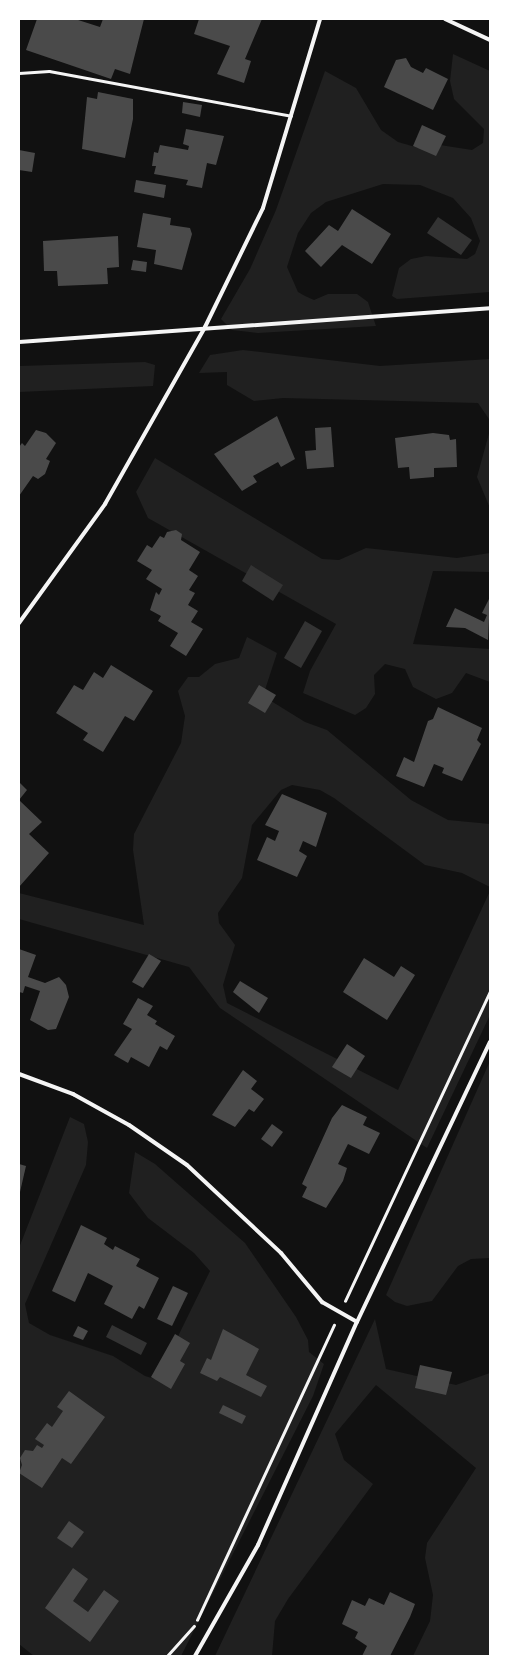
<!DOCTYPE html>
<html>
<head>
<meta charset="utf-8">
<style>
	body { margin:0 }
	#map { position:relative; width:509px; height:1675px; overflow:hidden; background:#111; font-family:"Titillium Web",sans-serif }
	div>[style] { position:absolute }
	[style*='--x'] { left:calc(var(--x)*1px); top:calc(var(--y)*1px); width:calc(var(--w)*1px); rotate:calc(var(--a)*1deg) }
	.green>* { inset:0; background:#202020 }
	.water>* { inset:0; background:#333 }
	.building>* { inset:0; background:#4a4a4a }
	.path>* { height:2.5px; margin:-1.25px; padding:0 1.25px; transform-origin:1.25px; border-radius:1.25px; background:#f5f5f5 }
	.service>* { height:3px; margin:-1.5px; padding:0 1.5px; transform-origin:1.5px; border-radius:1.5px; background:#f5f5f5 }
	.minor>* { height:4px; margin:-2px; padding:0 2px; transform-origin:2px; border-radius:2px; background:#f5f5f5 }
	span { translate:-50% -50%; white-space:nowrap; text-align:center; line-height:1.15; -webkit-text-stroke:3px #fff; paint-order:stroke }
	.frame { position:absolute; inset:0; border:20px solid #fff; pointer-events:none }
</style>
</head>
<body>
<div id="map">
	<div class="green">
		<div style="clip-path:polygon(453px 54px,490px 71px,490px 292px,397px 299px,392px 296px,399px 268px,411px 259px,426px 256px,467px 259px,475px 254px,480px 241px,471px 218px,453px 198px,420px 185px,383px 184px,326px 202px,311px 213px,298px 233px,287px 267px,298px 292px,305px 296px,314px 300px,328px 294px,357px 294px,368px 302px,376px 326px,258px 333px,232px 330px,221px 319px,250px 269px,276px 210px,325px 71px,356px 88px,381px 130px,398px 142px,419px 148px,440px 145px,472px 150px,483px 143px,484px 129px,454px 99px,450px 81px)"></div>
		<div style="clip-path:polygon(243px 350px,380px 366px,490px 359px,490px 428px,489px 419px,478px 403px,283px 398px,254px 401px,227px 385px,227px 372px,199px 373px,210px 355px)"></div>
		<div style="clip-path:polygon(145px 362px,155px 365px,153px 386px,19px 392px,19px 366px)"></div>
		<div style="clip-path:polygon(490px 430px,490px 508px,477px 477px)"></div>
		<div style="clip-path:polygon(155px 458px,322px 559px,339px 560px,366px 548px,457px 558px,490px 553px,490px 572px,433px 571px,413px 644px,490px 649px,490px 682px,466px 673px,452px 693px,436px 699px,413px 687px,405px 669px,385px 664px,374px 675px,375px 694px,366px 708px,355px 715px,303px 693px,310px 671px,336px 624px,148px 518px,136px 492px)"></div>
		<div style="clip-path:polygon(247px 637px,277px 653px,263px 696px,305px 722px,327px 730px,411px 800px,448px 820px,490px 824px,490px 887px,462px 873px,425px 865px,334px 798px,320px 790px,292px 785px,281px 790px,252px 825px,242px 878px,218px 913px,219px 923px,235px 945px,223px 985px,227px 1003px,398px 1090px,490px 891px,490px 1015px,427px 1148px,220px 1008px,189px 967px,19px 919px,19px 893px,144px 925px,133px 850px,134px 834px,181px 743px,185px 716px,178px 691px,188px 677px,199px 677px,215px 664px,239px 658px)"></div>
		<div style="clip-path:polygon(490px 1061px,490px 1258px,471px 1259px,458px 1266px,432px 1301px,407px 1306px,395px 1302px,386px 1295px)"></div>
		<div style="clip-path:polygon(70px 1117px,84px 1124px,88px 1142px,86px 1165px,25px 1304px,29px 1323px,50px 1335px,113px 1356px,145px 1376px,155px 1379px,160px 1373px,210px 1271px,194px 1253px,148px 1218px,129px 1193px,135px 1152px,155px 1164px,245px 1243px,296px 1317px,308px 1340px,309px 1352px,324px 1364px,313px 1396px,181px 1656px,34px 1656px,19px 1644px,19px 1248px)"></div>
		<div style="clip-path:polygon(375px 1319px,386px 1369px,456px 1385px,490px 1373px,490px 1656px,413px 1656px,430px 1621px,433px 1595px,425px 1558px,427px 1543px,476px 1468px,376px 1385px,335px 1434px,344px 1460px,373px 1484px,288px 1599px,275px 1621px,272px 1656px,215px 1656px)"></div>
	</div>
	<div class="water">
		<div style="clip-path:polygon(438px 217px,472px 240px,461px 255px,427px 233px)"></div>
		<div style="clip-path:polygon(251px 565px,283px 585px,273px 601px,242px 581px)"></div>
		<div style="clip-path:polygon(305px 621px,322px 631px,301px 668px,284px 658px)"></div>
		<div style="clip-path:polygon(112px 1325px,147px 1343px,141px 1355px,106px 1337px)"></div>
	</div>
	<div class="building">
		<div style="clip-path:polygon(37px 19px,75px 19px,100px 27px,103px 19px,144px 19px,130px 74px,115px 69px,111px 79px,26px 50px)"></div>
		<div style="clip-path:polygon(199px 19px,262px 19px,245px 59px,251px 61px,244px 83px,217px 74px,230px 46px,194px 34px)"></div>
		<div style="clip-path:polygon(406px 58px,411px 67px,423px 73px,426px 68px,448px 79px,433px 110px,384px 87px,396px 60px)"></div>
		<div style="clip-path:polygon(98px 92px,133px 99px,133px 119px,125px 158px,82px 149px,87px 97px,97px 99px)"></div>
		<div style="clip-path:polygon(183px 102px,202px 105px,200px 117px,182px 113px)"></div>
		<div style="clip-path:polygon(422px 125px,446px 136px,436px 156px,413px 146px)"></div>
		<div style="clip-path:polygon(186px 129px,224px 136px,216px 165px,207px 163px,202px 188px,186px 185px,188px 180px,154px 174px,156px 166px,152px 166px,154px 152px,158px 153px,160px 145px,188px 150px,189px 146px,183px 144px)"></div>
		<div style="clip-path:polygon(19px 150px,35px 153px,32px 172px,19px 170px)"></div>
		<div style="clip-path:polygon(136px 180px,166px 185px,164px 198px,134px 192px)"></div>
		<div style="clip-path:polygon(352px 209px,391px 234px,372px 264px,342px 245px,321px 267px,305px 251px,329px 225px,338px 231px)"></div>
		<div style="clip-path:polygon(143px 213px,171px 218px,170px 225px,190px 228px,192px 234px,182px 270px,154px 264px,156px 250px,137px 247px)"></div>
		<div style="clip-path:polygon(118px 236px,119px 267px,107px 268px,108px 284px,58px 286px,57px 271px,44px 271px,43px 241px)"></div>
		<div style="clip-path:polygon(133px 260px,147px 262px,146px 272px,131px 270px)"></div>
		<div style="clip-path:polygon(277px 416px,295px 459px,281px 467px,278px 462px,253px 476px,257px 482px,242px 491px,214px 454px)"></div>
		<div style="clip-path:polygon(331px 427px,334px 467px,307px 469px,305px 451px,316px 450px,315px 428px)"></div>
		<div style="clip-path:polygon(36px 430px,46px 433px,56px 443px,46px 459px,50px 461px,45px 474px,38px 479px,33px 476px,19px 496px,19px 447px,22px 443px,25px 446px)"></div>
		<div style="clip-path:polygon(433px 433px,449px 435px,450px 440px,456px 439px,457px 467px,434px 468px,434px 477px,410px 479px,409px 467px,398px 468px,395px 438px)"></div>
		<div style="clip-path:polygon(176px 530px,182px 534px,181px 540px,200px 552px,189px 570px,198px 576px,189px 590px,195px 593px,188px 605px,198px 611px,191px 622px,203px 629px,186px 656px,170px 646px,178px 633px,158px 621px,161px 616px,150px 610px,156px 592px,159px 595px,162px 589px,146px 579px,152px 570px,137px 561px,147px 545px,152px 548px,160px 536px,164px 538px,167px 532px)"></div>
		<div style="clip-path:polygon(490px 597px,488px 640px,465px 628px,446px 627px,455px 608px,484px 622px,487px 615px,482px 613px)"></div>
		<div style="clip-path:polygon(111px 665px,153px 691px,134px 721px,125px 716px,103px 752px,83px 740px,88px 733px,56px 713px,74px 685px,83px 690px,94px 672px,103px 678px)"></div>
		<div style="clip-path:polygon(259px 685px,276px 695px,265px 713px,248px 703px)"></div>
		<div style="clip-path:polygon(438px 707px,482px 728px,477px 740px,481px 744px,462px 781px,442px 773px,444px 768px,434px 764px,424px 787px,396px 776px,404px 757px,414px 762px,428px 721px,433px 719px)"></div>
		<div style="clip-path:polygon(19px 782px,27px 790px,19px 800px,42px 822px,29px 834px,49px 853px,19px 887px)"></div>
		<div style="clip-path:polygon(282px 794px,327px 813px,316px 847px,303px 841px,299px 851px,307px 856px,297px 877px,257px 860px,267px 837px,275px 841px,279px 831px,265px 825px)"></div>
		<div style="clip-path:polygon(19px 949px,36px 955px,28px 977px,45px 983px,59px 977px,66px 985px,69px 997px,56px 1029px,48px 1030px,30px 1020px,40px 991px,25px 986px,23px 993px,19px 992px)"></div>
		<div style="clip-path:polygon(149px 954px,161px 961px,143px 988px,132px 982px)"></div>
		<div style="clip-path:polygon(364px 958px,394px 977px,401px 966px,415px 975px,387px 1020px,343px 992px)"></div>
		<div style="clip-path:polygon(240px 981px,268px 998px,259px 1013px,233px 992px)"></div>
		<div style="clip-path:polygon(138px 998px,153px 1006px,147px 1015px,157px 1021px,155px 1024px,175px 1036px,167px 1050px,160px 1046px,149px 1067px,131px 1057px,128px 1063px,114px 1055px,132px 1029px,123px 1024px)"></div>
		<div style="clip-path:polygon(347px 1044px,365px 1056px,351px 1078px,332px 1067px)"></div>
		<div style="clip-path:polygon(243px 1070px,257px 1081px,251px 1089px,264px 1099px,254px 1112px,249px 1109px,235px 1127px,212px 1115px)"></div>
		<div style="clip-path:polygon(342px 1105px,367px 1117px,363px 1125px,380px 1133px,369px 1154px,348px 1144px,338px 1164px,347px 1168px,343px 1181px,326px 1208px,302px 1197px,307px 1187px,302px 1184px,332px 1118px)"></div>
		<div style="clip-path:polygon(272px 1124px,283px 1132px,272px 1147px,261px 1139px)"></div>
		<div style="clip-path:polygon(19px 1164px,26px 1166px,20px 1192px,19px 1192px)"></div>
		<div style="clip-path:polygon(81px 1225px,107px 1238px,104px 1244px,113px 1250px,115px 1246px,140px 1259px,136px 1266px,159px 1278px,144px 1309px,139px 1306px,132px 1319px,104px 1304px,113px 1286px,88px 1273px,75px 1302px,52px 1291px)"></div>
		<div style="clip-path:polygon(173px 1286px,188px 1293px,172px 1326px,157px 1319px)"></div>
		<div style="clip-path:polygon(78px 1326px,88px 1331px,83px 1340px,73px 1336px)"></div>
		<div style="clip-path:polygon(223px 1329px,259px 1349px,246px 1375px,267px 1386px,261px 1397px,220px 1377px,217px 1381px,200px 1373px,207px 1358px,211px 1360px)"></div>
		<div style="clip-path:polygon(175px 1334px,190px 1343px,180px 1361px,185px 1364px,171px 1389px,151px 1377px)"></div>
		<div style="clip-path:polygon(420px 1365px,452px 1372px,446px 1395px,415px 1388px)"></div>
		<div style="clip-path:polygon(69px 1391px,105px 1417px,71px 1464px,62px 1458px,42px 1488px,19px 1473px,22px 1465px,20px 1458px,25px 1450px,33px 1451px,37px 1445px,42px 1448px,44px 1445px,35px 1439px,47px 1423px,52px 1427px,63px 1411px,57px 1407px)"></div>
		<div style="clip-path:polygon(223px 1405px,246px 1416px,242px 1424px,219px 1413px)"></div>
		<div style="clip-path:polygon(69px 1521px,84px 1532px,72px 1548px,57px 1538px)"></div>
		<div style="clip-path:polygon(73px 1568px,88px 1579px,73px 1601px,88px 1612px,104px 1590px,119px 1601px,90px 1642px,45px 1608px)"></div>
		<div style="clip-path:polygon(390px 1592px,415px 1604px,410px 1617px,390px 1656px,362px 1656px,367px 1646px,355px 1638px,358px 1632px,342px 1624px,344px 1619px,352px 1600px,365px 1606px,369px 1598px,384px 1605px)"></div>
	</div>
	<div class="path">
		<div style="--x:345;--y:1301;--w:342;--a:-64.9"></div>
		<div style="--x:197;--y:1620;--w:325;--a:-65.1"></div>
		<div style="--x:167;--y:1656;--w:40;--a:-48"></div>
	</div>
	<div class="service">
		<div style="--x:19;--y:73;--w:30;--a:-4"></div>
		<div style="--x:49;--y:71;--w:246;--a:10.5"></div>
	</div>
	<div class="minor">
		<div style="--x:445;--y:19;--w:50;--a:25"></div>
		<div style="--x:19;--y:342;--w:472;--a:-4.1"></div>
		<div style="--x:19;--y:623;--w:147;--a:-54.1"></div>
		<div style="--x:105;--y:504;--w:203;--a:-60.5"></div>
		<div style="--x:205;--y:327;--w:132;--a:-64"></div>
		<div style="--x:263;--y:208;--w:197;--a:-73.2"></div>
		<div style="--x:19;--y:1074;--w:58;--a:20.3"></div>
		<div style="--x:73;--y:1094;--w:64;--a:29"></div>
		<div style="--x:129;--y:1125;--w:70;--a:34.6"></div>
		<div style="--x:187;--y:1165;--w:129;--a:43.1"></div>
		<div style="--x:281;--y:1253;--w:64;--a:50.1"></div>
		<div style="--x:322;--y:1302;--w:40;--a:29.7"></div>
		<div style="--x:195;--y:1656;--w:128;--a:-60.4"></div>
		<div style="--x:258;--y:1545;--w:244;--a:-66.1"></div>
		<div style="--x:357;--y:1322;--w:310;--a:-64.6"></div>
	</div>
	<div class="frame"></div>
</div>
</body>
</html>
